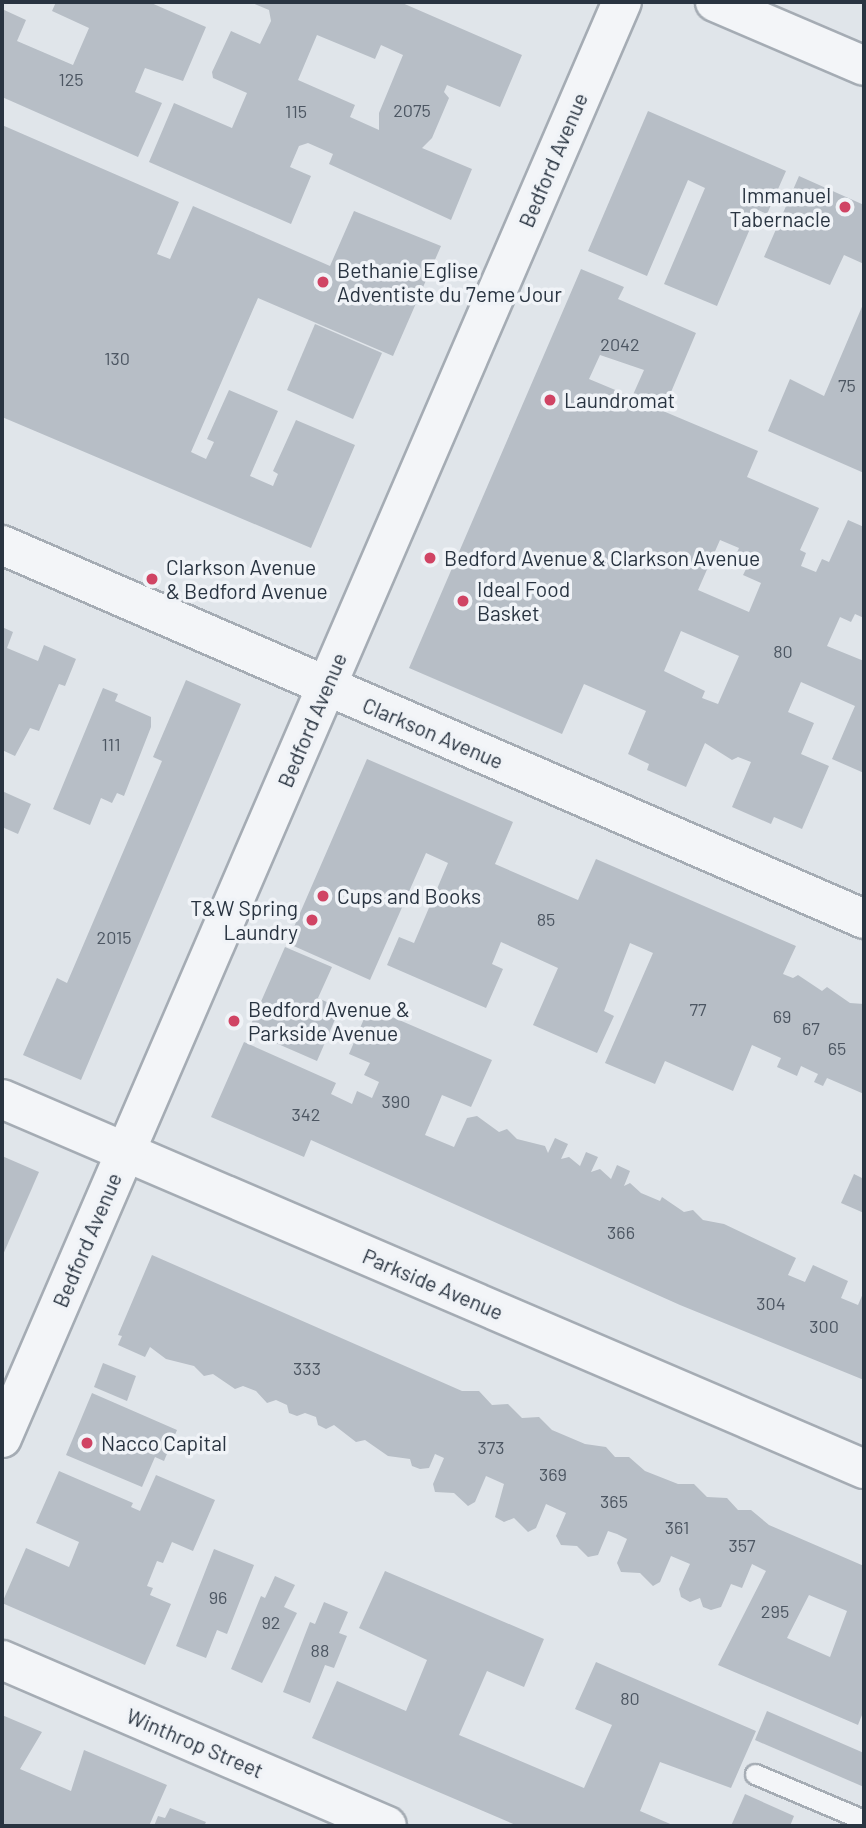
<!DOCTYPE html>
<html>
<head>
<meta charset="utf-8">
<style>
	body { margin:0 }
	#map { position:relative; width:866px; height:1828px; overflow:hidden; background:#e0e5ea; font-family:Barlow,sans-serif }
	div>[style] { position:absolute }
	[style*='--x'] { left:calc(var(--x)*1px); top:calc(var(--y)*1px); width:calc(var(--w)*1px); rotate:calc(var(--a)*1deg) }
	.building>* { inset:0; background:#b7bec6 }
	.roads { filter:drop-shadow(2px 0 #a5acb4) drop-shadow(-2px 0 #a5acb4) drop-shadow(0 2px #a5acb4) drop-shadow(0 -2px #a5acb4) }
	.service>* { height:19px; margin:-9.5px; padding:0 9.5px; transform-origin:9.5px; border-radius:9.5px; background:#f3f5f8 }
	.minor>* { height:38px; margin:-19px; padding:0 19px; transform-origin:19px; border-radius:19px; background:#f3f5f8 }
	.tertiary>* { height:38px; margin:-19px; padding:0 19px; transform-origin:19px; border-radius:19px; background:#f3f5f8 }
	.dots>* { width:19px; height:19px; translate:-50% -50%; box-sizing:border-box; border:4px solid #f0f3f7; border-radius:50% }
	span { translate:-50% -50%; white-space:nowrap; text-align:center; line-height:1.15; -webkit-text-stroke:7px #f0f3f7; paint-order:stroke }
	.number-label { font-size:18px; color:#4c5662 }
	.number-label span { -webkit-text-stroke-width:0 }
	.street-label { font-size:21px; color:#293441 }
	.poi-label { font-size:21px; color:#293441 }
	.right { translate:-100% -50%; text-align:right }
	.left { translate:0 -50%; text-align:left }
	.frame { position:absolute; inset:0; border:4px solid #293441; pointer-events:none }
</style>
</head>
<body>
<div id="map">
	<div class="building">
		<div style="clip-path:polygon(56px 2px,149px 2px,206px 27px,183px 81px,145px 68px,135px 92px,162px 103px,138px 157px,2px 97px,2px 9px,26px 20px,17px 41px,73px 65px,89px 28px,52px 11px)"></div>
		<div style="clip-path:polygon(evenodd,250px 2px,400px 2px,522px 55px,500px 107px,447px 85px,444px 92px,449px 98px,432px 138px,422px 148px,472px 169px,451px 220px,329px 164px,333px 154px,308px 143px,299px 146px,290px 167px,311px 176px,291px 224px,149px 162px,174px 103px,232px 128px,247px 93px,213px 78px,212px 72px,231px 31px,260px 44px,271px 21px,269px 10px,250px 2px,317px 35px,375px 59px,381px 45px,403px 55px,379px 113px,379px 130px,350px 117px,355px 105px,298px 80px,317px 35px)"></div>
		<div style="clip-path:polygon(648px 111px,786px 171px,767px 214px,758px 210px,717px 306px,664px 284px,705px 188px,688px 180px,647px 276px,588px 251px)"></div>
		<div style="clip-path:polygon(2px 125px,179px 202px,157px 254px,170px 259px,193px 206px,330px 266px,354px 211px,441px 246px,393px 356px,258px 298px,191px 452px,206px 459px,214px 442px,207px 439px,229px 390px,278px 411px,250px 476px,273px 486px,278px 474px,273px 471px,296px 420px,355px 445px,311px 548px,2px 417px)"></div>
		<div style="clip-path:polygon(799px 176px,864px 205px,864px 264px,844px 255px,830px 285px,764px 257px)"></div>
		<div style="clip-path:polygon(evenodd,581px 269px,624px 287px,618px 299px,696px 333px,663px 411px,758px 451px,747px 477px,819px 508px,800px 550px,806px 553px,801px 566px,816px 572px,822px 559px,829px 562px,848px 520px,864px 527px,864px 618px,855px 614px,851px 622px,840px 617px,827px 646px,864px 661px,864px 773px,832px 759px,855px 706px,801px 682px,788px 712px,814px 723px,801px 754px,829px 766px,802px 829px,774px 817px,771px 824px,732px 807px,751px 762px,738px 757px,732px 760px,705px 743px,686px 787px,647px 770px,649px 764px,628px 754px,646px 711px,584px 684px,562px 734px,409px 668px,581px 269px,600px 355px,644px 370px,632px 397px,589px 379px,600px 355px,581px 269px,720px 540px,739px 548px,732px 564px,746px 569px,743px 575px,761px 583px,749px 612px,698px 590px,720px 540px,581px 269px,681px 631px,739px 656px,718px 704px,702px 698px,705px 691px,664px 671px,681px 631px)"></div>
		<div style="clip-path:polygon(864px 302px,864px 473px,768px 431px,790px 379px,824px 396px)"></div>
		<div style="clip-path:polygon(315px 324px,382px 353px,353px 419px,287px 390px)"></div>
		<div style="clip-path:polygon(2px 627px,13px 632px,7px 648px,38px 661px,44px 645px,76px 659px,65px 686px,59px 684px,39px 731px,30px 728px,15px 756px,2px 750px)"></div>
		<div style="clip-path:polygon(186px 680px,241px 704px,81px 1080px,23px 1055px,57px 978px,67px 983px,162px 761px,153px 757px)"></div>
		<div style="clip-path:polygon(103px 688px,118px 694px,115px 701px,151px 717px,151px 727px,124px 796px,117px 793px,112px 803px,101px 798px,90px 825px,53px 809px)"></div>
		<div style="clip-path:polygon(367px 759px,513px 822px,495px 864px,578px 900px,596px 859px,796px 946px,783px 974px,793px 978px,798px 975px,822px 991px,827px 987px,850px 1003px,864px 1004px,864px 1094px,827px 1078px,823px 1086px,814px 1082px,818px 1074px,801px 1066px,797px 1076px,777px 1067px,781px 1058px,752px 1045px,733px 1091px,665px 1061px,655px 1084px,605px 1063px,653px 953px,630px 943px,604px 1011px,614px 1016px,597px 1053px,533px 1025px,558px 968px,501px 942px,492px 964px,503px 969px,486px 1008px,387px 965px,399px 937px,414px 943px,448px 863px,426px 853px,370px 980px,287px 943px)"></div>
		<div style="clip-path:polygon(2px 791px,31px 804px,18px 834px,2px 827px)"></div>
		<div style="clip-path:polygon(285px 947px,332px 967px,318px 998px,340px 1008px,317px 1061px,248px 1031px)"></div>
		<div style="clip-path:polygon(369px 1007px,492px 1060px,471px 1107px,442px 1095px,425px 1135px,454px 1147px,467px 1118px,477px 1116px,499px 1132px,507px 1129px,517px 1139px,545px 1146px,548px 1153px,555px 1138px,568px 1144px,561px 1159px,569px 1157px,580px 1166px,586px 1152px,598px 1157px,591px 1172px,600px 1169px,611px 1179px,617px 1165px,630px 1171px,624px 1186px,630px 1183px,641px 1193px,660px 1201px,662px 1197px,684px 1212px,693px 1210px,703px 1220px,724px 1224px,796px 1258px,788px 1275px,805px 1282px,813px 1265px,848px 1281px,841px 1298px,858px 1305px,864px 1291px,864px 1380px,680px 1305px,311px 1140px,304px 1157px,211px 1117px,244px 1042px,336px 1083px,331px 1094px,352px 1104px,357px 1091px,372px 1098px,379px 1082px,364px 1075px,370px 1063px,349px 1054px)"></div>
		<div style="clip-path:polygon(2px 1156px,39px 1172px,2px 1257px)"></div>
		<div style="clip-path:polygon(854px 1174px,864px 1179px,864px 1213px,841px 1203px)"></div>
		<div style="clip-path:polygon(evenodd,152px 1255px,462px 1391px,479px 1391px,492px 1405px,508px 1404px,522px 1418px,539px 1417px,552px 1430px,585px 1444px,606px 1447px,615px 1457px,629px 1457px,645px 1471px,678px 1484px,694px 1484px,707px 1497px,727px 1498px,738px 1510px,751px 1510px,769px 1525px,864px 1566px,864px 1710px,858px 1725px,718px 1665px,766px 1571px,752px 1564px,742px 1588px,731px 1584px,721px 1607px,711px 1610px,703px 1607px,700px 1598px,690px 1602px,681px 1597px,679px 1589px,690px 1564px,671px 1556px,660px 1582px,653px 1586px,640px 1573px,621px 1572px,617px 1563px,627px 1539px,617px 1534px,608px 1531px,598px 1555px,588px 1557px,577px 1546px,561px 1545px,556px 1536px,566px 1513px,557px 1509px,546px 1504px,536px 1528px,528px 1532px,514px 1518px,504px 1522px,495px 1517px,504px 1484px,486px 1476px,475px 1502px,468px 1506px,454px 1493px,435px 1492px,433px 1484px,444px 1458px,435px 1454px,429px 1468px,420px 1469px,412px 1466px,410px 1459px,388px 1456px,365px 1440px,356px 1442px,334px 1425px,326px 1429px,318px 1425px,316px 1417px,305px 1413px,297px 1416px,289px 1413px,287px 1405px,276px 1400px,267px 1403px,256px 1391px,243px 1386px,235px 1389px,213px 1374px,204px 1376px,194px 1366px,166px 1359px,150px 1347px,145px 1357px,118px 1345px,122px 1336px,118px 1335px,152px 1255px,809px 1595px,847px 1611px,830px 1657px,787px 1638px,809px 1595px)"></div>
		<div style="clip-path:polygon(103px 1363px,136px 1376px,127px 1401px,94px 1387px)"></div>
		<div style="clip-path:polygon(92px 1393px,177px 1430px,164px 1461px,155px 1457px,142px 1487px,66px 1455px)"></div>
		<div style="clip-path:polygon(59px 1471px,133px 1503px,131px 1507px,140px 1511px,156px 1475px,215px 1500px,193px 1551px,172px 1542px,163px 1563px,157px 1561px,147px 1586px,153px 1588px,150px 1595px,171px 1604px,145px 1665px,2px 1603px,26px 1548px,69px 1567px,79px 1542px,36px 1523px)"></div>
		<div style="clip-path:polygon(214px 1549px,254px 1565px,227px 1634px,217px 1630px,206px 1658px,176px 1646px)"></div>
		<div style="clip-path:polygon(385px 1571px,544px 1639px,524px 1687px,487px 1671px,459px 1735px,584px 1788px,612px 1725px,575px 1709px,596px 1662px,756px 1731px,731px 1788px,660px 1762px,640px 1811px,675px 1826px,518px 1826px,312px 1738px,337px 1681px,406px 1711px,427px 1660px,359px 1628px)"></div>
		<div style="clip-path:polygon(275px 1576px,295px 1585px,284px 1607px,297px 1613px,262px 1683px,231px 1669px,261px 1596px,265px 1598px)"></div>
		<div style="clip-path:polygon(324px 1602px,348px 1612px,339px 1633px,347px 1636px,334px 1668px,325px 1665px,310px 1703px,283px 1692px,310px 1622px,315px 1624px)"></div>
		<div style="clip-path:polygon(767px 1711px,864px 1753px,864px 1787px,755px 1740px)"></div>
		<div style="clip-path:polygon(2px 1715px,42px 1732px,20px 1769px,71px 1791px,84px 1750px,167px 1785px,149px 1826px,2px 1826px)"></div>
		<div style="clip-path:polygon(745px 1794px,794px 1816px,790px 1826px,731px 1826px)"></div>
		<div style="clip-path:polygon(170px 1808px,206px 1822px,204px 1826px,154px 1826px,158px 1816px,165px 1818px)"></div>
	</div>
	<div class="roads">
		<div class="service">
			<div style="--x:755;--y:1774;--w:118;--a:22.9"></div>
		</div>
		<div class="minor">
			<div style="--x:715;--y:2;--w:162;--a:23.2"></div>
			<div style="--x:2;--y:545;--w:940;--a:23.45"></div>
			<div style="--x:2;--y:1099;--w:938;--a:23.23"></div>
			<div style="--x:2;--y:1660;--w:419;--a:23.3"></div>
		</div>
		<div class="tertiary">
			<div style="--x:2;--y:1438;--w:1564;--a:-66.65"></div>
		</div>
	</div>
	<div class="dots">
		<div style="left:845px;top:207px;background:#d04464"></div>
		<div style="left:323px;top:282px;background:#d04464"></div>
		<div style="left:550px;top:400px;background:#d04464"></div>
		<div style="left:430px;top:558px;background:#d04464"></div>
		<div style="left:152px;top:579px;background:#d04464"></div>
		<div style="left:463px;top:601px;background:#d04464"></div>
		<div style="left:323px;top:896px;background:#d04464"></div>
		<div style="left:312px;top:920px;background:#d04464"></div>
		<div style="left:234px;top:1021px;background:#d04464"></div>
		<div style="left:87px;top:1443px;background:#d04464"></div>
	</div>
	<div class="number-label">
		<span style="left:71px;top:79px">125</span>
		<span style="left:412px;top:110px">2075</span>
		<span style="left:296px;top:111px">115</span>
		<span style="left:620px;top:344px">2042</span>
		<span style="left:117px;top:358px">130</span>
		<span style="left:847px;top:385px">75</span>
		<span style="left:783px;top:651px">80</span>
		<span style="left:111px;top:744px">111</span>
		<span style="left:546px;top:919px">85</span>
		<span style="left:114px;top:937px">2015</span>
		<span style="left:698px;top:1009px">77</span>
		<span style="left:782px;top:1016px">69</span>
		<span style="left:811px;top:1028px">67</span>
		<span style="left:837px;top:1048px">65</span>
		<span style="left:396px;top:1101px">390</span>
		<span style="left:306px;top:1114px">342</span>
		<span style="left:621px;top:1232px">366</span>
		<span style="left:771px;top:1303px">304</span>
		<span style="left:824px;top:1326px">300</span>
		<span style="left:307px;top:1368px">333</span>
		<span style="left:491px;top:1447px">373</span>
		<span style="left:553px;top:1474px">369</span>
		<span style="left:614px;top:1501px">365</span>
		<span style="left:677px;top:1527px">361</span>
		<span style="left:742px;top:1545px">357</span>
		<span style="left:218px;top:1597px">96</span>
		<span style="left:775px;top:1611px">295</span>
		<span style="left:271px;top:1622px">92</span>
		<span style="left:320px;top:1650px">88</span>
		<span style="left:630px;top:1698px">80</span>
	</div>
	<div class="street-label">
		<span style="left:553px;top:160px;rotate:-67deg">Bedford Avenue</span>
		<span style="left:312px;top:720px;rotate:-67deg">Bedford Avenue</span>
		<span style="left:433px;top:733px;rotate:23deg">Clarkson Avenue</span>
		<span style="left:87px;top:1240px;rotate:-67deg">Bedford Avenue</span>
		<span style="left:433px;top:1284px;rotate:23deg">Parkside Avenue</span>
		<span style="left:195px;top:1743px;rotate:23deg">Winthrop Street</span>
	</div>
	<div class="poi-label">
		<span class="right" style="left:831px;top:207px">Immanuel<br>Tabernacle</span>
		<span class="left" style="left:337px;top:282px">Bethanie Eglise<br>Adventiste du 7eme Jour</span>
		<span class="left" style="left:564px;top:400px">Laundromat</span>
		<span class="left" style="left:444px;top:558px">Bedford Avenue &amp; Clarkson Avenue</span>
		<span class="left" style="left:166px;top:579px">Clarkson Avenue<br>&amp; Bedford Avenue</span>
		<span class="left" style="left:477px;top:601px">Ideal Food<br>Basket</span>
		<span class="left" style="left:337px;top:896px">Cups and Books</span>
		<span class="right" style="left:298px;top:920px">T&amp;W Spring<br>Laundry</span>
		<span class="left" style="left:248px;top:1021px">Bedford Avenue &amp;<br>Parkside Avenue</span>
		<span class="left" style="left:101px;top:1443px">Nacco Capital</span>
	</div>
	<div class="frame"></div>
</div>
</body>
</html>
